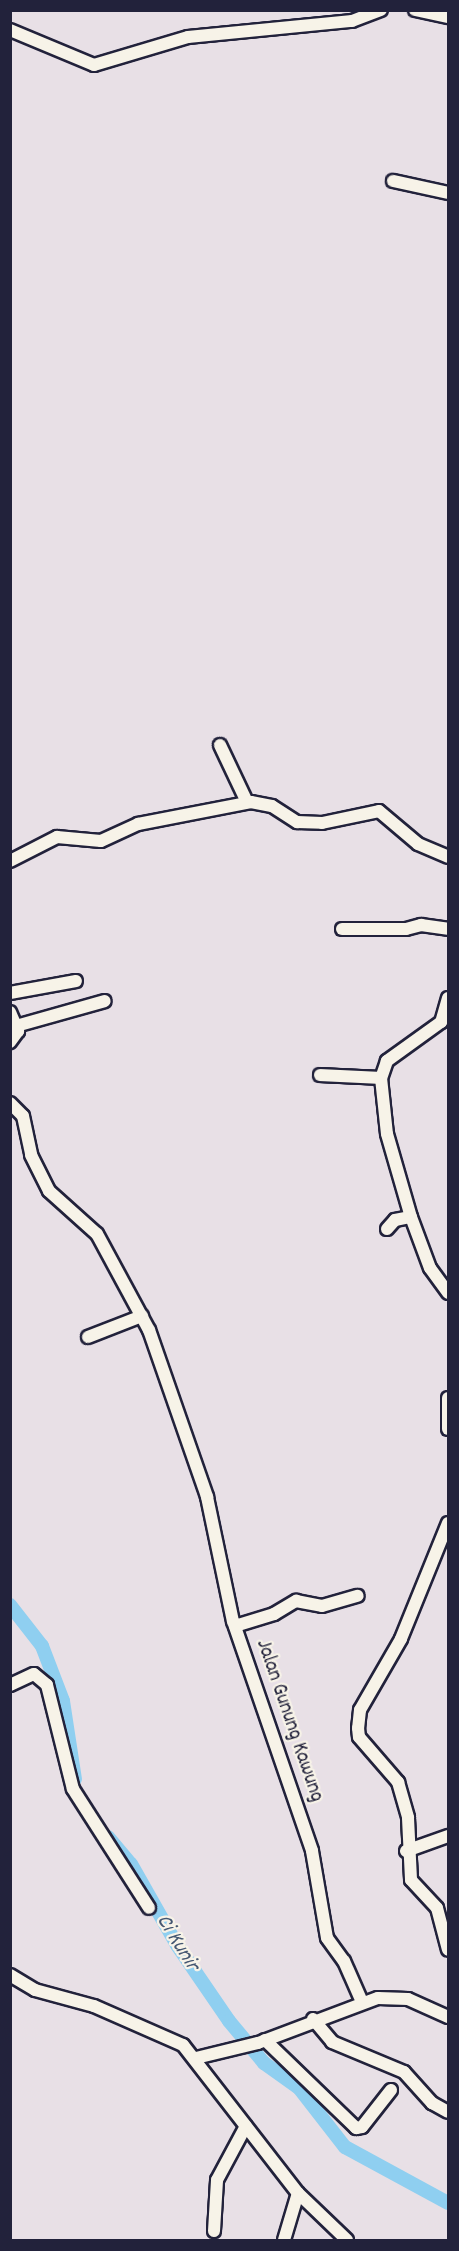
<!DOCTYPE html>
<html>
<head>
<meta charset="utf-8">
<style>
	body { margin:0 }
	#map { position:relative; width:459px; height:2251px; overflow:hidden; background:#e8e0e6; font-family:Dekko,sans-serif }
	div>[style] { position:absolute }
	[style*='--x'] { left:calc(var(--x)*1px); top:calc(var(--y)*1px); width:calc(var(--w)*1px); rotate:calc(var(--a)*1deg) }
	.river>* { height:14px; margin:-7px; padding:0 7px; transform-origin:7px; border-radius:7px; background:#8fcff0 }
	.roads { filter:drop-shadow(2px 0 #22223b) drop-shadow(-2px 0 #22223b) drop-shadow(0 2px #22223b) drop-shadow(0 -2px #22223b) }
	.minor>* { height:12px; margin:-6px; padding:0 6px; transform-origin:6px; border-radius:6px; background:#f7f3e8 }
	span { translate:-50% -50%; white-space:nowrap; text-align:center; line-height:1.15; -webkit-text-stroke:4.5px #f7f3e8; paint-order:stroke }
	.street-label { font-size:21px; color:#22223b }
	.water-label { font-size:22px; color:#435671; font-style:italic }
	.frame { position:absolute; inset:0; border:12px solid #22223b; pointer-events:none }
</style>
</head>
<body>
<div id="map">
	<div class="river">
		<div style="--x:10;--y:1605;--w:52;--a:52"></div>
		<div style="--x:42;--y:1646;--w:59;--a:69.1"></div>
		<div style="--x:63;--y:1701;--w:79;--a:81.3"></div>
		<div style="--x:108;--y:1837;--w:35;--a:50"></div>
		<div style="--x:131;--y:1864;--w:93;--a:60.4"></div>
		<div style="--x:177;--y:1945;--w:92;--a:55.6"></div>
		<div style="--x:229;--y:2021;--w:55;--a:50.2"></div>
		<div style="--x:264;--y:2063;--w:43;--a:35.5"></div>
		<div style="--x:299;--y:2088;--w:75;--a:52.1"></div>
		<div style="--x:345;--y:2147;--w:117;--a:28.5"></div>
	</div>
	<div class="roads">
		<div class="minor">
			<div style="--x:415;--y:10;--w:34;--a:12"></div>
			<div style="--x:10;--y:30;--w:91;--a:22.6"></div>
			<div style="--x:94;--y:65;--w:98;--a:-16.6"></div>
			<div style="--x:188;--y:37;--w:165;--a:-5.6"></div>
			<div style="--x:352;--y:21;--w:31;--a:-21"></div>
			<div style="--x:393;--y:181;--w:56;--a:12.3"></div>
			<div style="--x:220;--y:745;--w:63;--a:64.7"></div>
			<div style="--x:10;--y:861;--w:53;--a:-27.1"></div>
			<div style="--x:57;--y:837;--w:44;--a:5.2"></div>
			<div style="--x:101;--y:841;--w:41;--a:-24.7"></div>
			<div style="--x:138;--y:824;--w:115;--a:-11"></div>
			<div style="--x:251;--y:802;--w:21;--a:11"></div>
			<div style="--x:272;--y:806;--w:30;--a:33"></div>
			<div style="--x:297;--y:822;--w:25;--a:2"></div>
			<div style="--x:322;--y:823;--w:58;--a:-11.9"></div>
			<div style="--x:379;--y:811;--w:51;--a:40.2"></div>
			<div style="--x:418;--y:844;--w:33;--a:23"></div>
			<div style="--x:342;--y:929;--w:64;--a:0"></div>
			<div style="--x:406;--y:929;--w:16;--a:-15"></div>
			<div style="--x:421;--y:925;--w:27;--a:8"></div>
			<div style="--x:10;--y:993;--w:67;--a:-10.3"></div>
			<div style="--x:448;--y:998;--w:25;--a:106"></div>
			<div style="--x:441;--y:1022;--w:67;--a:144.2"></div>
			<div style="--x:387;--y:1061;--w:18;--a:109"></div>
			<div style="--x:381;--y:1078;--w:56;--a:83.9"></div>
			<div style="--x:387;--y:1134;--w:86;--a:73.9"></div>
			<div style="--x:411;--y:1217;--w:54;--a:69.6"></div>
			<div style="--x:430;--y:1268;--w:31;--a:54"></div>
			<div style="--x:10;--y:1012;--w:21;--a:67"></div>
			<div style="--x:18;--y:1031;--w:14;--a:126"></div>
			<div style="--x:16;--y:1026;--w:92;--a:-15.7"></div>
			<div style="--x:320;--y:1075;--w:61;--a:2.8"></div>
			<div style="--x:10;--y:1103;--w:18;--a:45"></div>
			<div style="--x:23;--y:1116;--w:40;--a:78"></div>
			<div style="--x:31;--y:1155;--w:40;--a:63.4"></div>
			<div style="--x:49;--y:1191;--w:64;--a:41.9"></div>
			<div style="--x:97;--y:1234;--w:109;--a:61.6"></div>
			<div style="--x:149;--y:1330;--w:177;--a:70.8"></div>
			<div style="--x:207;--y:1497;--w:127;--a:78.2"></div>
			<div style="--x:233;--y:1621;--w:243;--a:71"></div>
			<div style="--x:312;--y:1851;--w:88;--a:80.2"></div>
			<div style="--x:327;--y:1938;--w:29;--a:54"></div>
			<div style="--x:344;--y:1961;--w:45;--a:66.3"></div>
			<div style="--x:387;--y:1229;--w:12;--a:-48"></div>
			<div style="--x:395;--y:1220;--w:16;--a:-11"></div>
			<div style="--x:88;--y:1337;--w:58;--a:-21.3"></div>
			<div style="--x:448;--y:1398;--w:31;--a:90"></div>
			<div style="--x:448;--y:1523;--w:125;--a:112.1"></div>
			<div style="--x:401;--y:1639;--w:82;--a:120"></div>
			<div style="--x:360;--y:1710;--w:18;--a:96"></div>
			<div style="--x:358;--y:1728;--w:9;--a:84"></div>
			<div style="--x:359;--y:1737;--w:60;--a:49.1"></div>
			<div style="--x:398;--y:1782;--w:37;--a:74"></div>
			<div style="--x:408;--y:1818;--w:62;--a:87.2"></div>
			<div style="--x:411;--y:1880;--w:38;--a:47"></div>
			<div style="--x:437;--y:1908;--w:43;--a:75.3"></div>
			<div style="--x:235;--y:1626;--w:41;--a:-17.1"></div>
			<div style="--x:274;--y:1614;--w:26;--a:-31"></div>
			<div style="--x:296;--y:1601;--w:26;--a:11"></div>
			<div style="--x:322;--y:1606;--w:37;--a:-16"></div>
			<div style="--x:10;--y:1685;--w:26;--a:-25"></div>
			<div style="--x:34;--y:1674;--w:17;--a:40"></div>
			<div style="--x:47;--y:1685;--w:107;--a:76"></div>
			<div style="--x:73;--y:1789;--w:141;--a:57.4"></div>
			<div style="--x:406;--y:1851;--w:45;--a:-19.7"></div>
			<div style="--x:10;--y:1975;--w:29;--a:31"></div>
			<div style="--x:35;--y:1990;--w:61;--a:15.2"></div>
			<div style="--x:94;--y:2006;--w:97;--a:23.7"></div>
			<div style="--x:183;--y:2045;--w:187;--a:52.2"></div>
			<div style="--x:298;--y:2193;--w:68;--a:43.8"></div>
			<div style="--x:313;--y:2019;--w:30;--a:50"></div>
			<div style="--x:332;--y:2042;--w:78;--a:22.6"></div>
			<div style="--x:404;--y:2072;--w:42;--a:47.9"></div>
			<div style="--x:432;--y:2103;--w:18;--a:29"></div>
			<div style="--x:265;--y:2040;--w:127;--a:44"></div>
			<div style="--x:356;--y:2128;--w:6;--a:-9"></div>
			<div style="--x:362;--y:2127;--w:47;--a:-51.9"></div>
			<div style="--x:196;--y:2058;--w:64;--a:-13.6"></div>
			<div style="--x:258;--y:2043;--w:128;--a:-20.6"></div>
			<div style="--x:378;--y:1998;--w:30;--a:2"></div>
			<div style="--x:408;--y:1999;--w:44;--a:24.2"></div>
			<div style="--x:214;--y:2231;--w:51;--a:-86.6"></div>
			<div style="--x:217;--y:2180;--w:61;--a:-61.8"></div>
			<div style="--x:284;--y:2240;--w:49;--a:-73.4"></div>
		</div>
	</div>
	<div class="street-label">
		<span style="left:289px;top:1721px;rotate:71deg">Jalan Gunung Kawung</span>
	</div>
	<div class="water-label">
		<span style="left:177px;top:1943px;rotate:58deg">Ci Kunir</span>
	</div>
	<div class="frame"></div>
</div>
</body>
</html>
